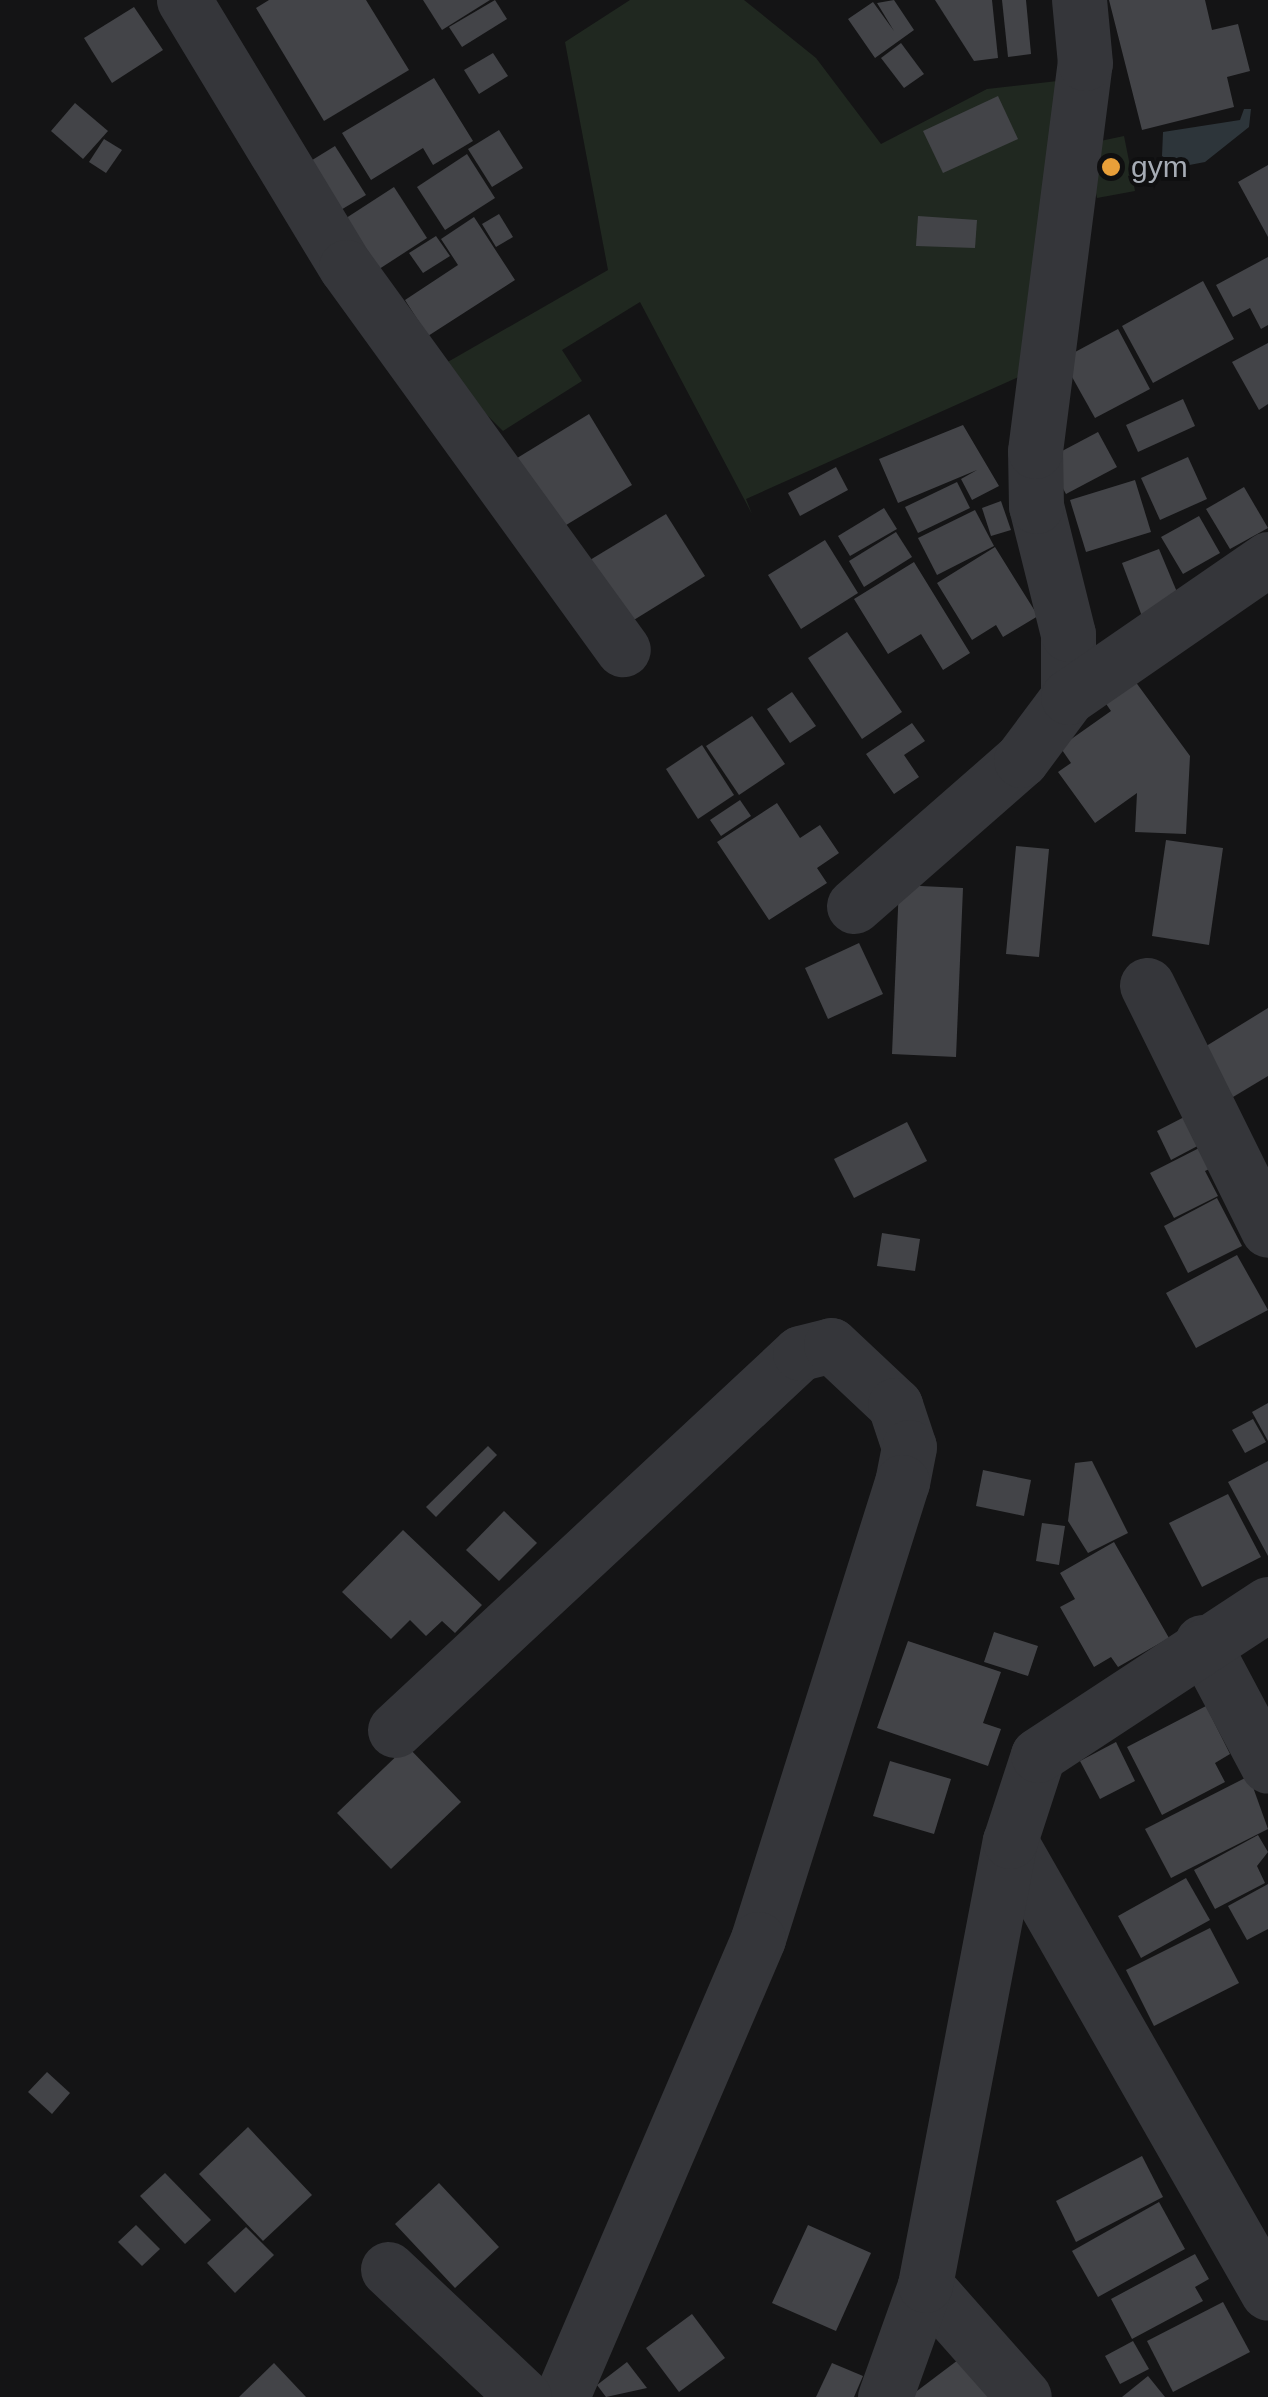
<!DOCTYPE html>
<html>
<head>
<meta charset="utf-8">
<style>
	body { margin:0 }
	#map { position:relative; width:1268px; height:2397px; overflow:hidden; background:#141415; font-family:Arial,sans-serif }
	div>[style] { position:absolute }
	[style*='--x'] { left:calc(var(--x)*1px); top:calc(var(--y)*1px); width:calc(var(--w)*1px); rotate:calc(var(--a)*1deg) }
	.green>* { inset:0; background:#202820 }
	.water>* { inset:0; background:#2d353a }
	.building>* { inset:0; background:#434448 }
	.minor>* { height:55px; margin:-27.5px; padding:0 27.5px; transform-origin:27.5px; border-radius:27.5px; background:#35363a }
	.dots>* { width:28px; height:28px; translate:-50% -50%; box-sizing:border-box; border:5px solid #0f0f10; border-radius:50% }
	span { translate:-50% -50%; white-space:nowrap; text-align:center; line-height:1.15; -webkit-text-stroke:8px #0f0f10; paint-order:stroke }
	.poi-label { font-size:30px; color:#a6acb5 }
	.left { translate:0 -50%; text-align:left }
</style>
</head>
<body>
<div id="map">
	<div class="green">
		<div style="clip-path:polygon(630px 0,744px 0,816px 58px,881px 144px,987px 89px,1075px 79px,1034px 370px,746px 499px,752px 514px,640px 302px,562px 350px,582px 381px,503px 431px,439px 367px,608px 270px,565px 42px)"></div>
		<div style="clip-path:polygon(1124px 136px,1135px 191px,1097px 198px,1086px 144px)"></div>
	</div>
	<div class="water">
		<div style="clip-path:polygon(1244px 109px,1251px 109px,1249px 127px,1205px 162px,1179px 167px,1162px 156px,1163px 132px,1240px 120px)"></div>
	</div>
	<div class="building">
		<div style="clip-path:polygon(269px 0,366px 0,409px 70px,324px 121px,256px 8px)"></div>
		<div style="clip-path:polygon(423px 0,490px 0,442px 30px)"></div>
		<div style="clip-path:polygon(495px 0,507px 19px,462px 47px,449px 27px)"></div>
		<div style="clip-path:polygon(894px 0,914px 30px,875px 58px,848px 19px,873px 2px,894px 31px,877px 3px)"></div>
		<div style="clip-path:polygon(935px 0,992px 0,998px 58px,974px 61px)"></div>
		<div style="clip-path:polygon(1002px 0,1026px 0,1031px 54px,1008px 57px)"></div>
		<div style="clip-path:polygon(1109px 0,1205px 0,1212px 30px,1238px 24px,1250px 71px,1227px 77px,1234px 107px,1142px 130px)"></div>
		<div style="clip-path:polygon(134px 7px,163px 50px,112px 83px,84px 38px)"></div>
		<div style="clip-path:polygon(901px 43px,924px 74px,904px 88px,881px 58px)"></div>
		<div style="clip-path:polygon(493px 53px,508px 76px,479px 94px,464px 70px)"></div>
		<div style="clip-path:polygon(434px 78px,473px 141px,433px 165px,423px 148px,371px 180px,342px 133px)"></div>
		<div style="clip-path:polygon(998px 96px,1018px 139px,943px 173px,923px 131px)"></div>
		<div style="clip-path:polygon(75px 103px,108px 131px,83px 159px,51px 131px)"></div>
		<div style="clip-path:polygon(499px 130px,523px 168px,492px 187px,468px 149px)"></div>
		<div style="clip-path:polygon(104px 139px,122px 150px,106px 173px,89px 162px)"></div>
		<div style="clip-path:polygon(335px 146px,366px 195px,339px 211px,309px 162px)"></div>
		<div style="clip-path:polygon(467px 154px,495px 198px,445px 230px,417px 187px)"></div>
		<div style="clip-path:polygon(1268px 165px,1268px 237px,1238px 182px)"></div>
		<div style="clip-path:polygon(394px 187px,427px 238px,373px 273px,340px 222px)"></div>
		<div style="clip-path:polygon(499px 214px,513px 237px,496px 247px,482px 224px)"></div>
		<div style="clip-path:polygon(918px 216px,977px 220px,975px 248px,916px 246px)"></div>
		<div style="clip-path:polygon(474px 217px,515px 280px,428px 336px,405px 300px,458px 265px,441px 239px)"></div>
		<div style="clip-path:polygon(436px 236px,450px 256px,423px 273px,409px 253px)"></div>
		<div style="clip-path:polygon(1268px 257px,1268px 325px,1261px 329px,1250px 308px,1233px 317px,1216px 285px)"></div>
		<div style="clip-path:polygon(1203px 281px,1234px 339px,1153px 383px,1122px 326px)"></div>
		<div style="clip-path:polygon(1118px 329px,1150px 389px,1095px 418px,1062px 359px)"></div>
		<div style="clip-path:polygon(1268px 343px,1268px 404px,1259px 410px,1232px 362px)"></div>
		<div style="clip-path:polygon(1183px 399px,1195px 426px,1138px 452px,1126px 425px)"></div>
		<div style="clip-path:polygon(589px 414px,632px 485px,553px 533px,509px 463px)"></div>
		<div style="clip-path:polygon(963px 425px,999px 486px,972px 500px,961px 479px,977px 470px,898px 503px,879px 459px)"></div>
		<div style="clip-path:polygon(1098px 432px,1117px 467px,1066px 494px,1047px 459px)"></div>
		<div style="clip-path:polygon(1188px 457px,1207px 499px,1160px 520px,1141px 478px)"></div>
		<div style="clip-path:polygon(836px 467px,848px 490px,800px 516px,788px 493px)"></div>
		<div style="clip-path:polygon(1135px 480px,1151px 532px,1086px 552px,1070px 500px)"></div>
		<div style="clip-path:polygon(957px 482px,970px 508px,918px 533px,905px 507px)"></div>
		<div style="clip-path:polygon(1244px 487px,1268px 528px,1230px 549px,1206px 509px)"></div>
		<div style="clip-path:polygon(1001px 501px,1011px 530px,991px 536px,982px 508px)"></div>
		<div style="clip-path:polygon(884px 508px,897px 529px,850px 556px,838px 536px)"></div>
		<div style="clip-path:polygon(975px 510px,994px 546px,937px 575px,918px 538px)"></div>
		<div style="clip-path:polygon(666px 514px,705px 576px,629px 623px,590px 560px)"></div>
		<div style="clip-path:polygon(1199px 516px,1220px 553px,1183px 574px,1161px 537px)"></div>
		<div style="clip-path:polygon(896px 532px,912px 557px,864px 587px,849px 561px)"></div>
		<div style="clip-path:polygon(825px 540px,858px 593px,801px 629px,768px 575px)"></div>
		<div style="clip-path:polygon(995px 547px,1038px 616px,1003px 637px,996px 625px,972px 640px,937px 583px)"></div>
		<div style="clip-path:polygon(1159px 549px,1182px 604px,1143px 619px,1122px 563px)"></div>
		<div style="clip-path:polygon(914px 562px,970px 653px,943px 670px,921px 634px,888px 654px,854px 599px)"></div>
		<div style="clip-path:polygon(847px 632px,902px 712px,862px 739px,808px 658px)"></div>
		<div style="clip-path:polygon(1132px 677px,1190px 756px,1186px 834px,1135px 832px,1137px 793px,1095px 823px,1058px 772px,1071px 763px,1060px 747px,1111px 711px,1102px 698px)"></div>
		<div style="clip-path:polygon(792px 692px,816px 726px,790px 743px,767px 709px)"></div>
		<div style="clip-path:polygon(752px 716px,785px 764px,739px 795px,706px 746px)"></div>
		<div style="clip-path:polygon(912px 723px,925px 741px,904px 755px,919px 777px,894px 794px,866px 754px)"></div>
		<div style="clip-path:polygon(702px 745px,734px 795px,698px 819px,666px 769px)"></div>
		<div style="clip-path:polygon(740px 800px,751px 816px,721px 836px,710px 820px)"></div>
		<div style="clip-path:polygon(777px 803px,800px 838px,820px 825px,839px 853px,817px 868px,827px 883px,769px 920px,717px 842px)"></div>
		<div style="clip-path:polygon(1166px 840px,1223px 848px,1209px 945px,1152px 936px)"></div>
		<div style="clip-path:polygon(1016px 846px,1049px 849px,1039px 957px,1006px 954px)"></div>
		<div style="clip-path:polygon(899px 885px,963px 888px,956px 1057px,892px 1054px)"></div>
		<div style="clip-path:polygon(859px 943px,883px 994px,828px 1019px,805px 968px)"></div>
		<div style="clip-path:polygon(1268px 1008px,1268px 1076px,1233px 1097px,1203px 1048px)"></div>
		<div style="clip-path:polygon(1192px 1113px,1207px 1141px,1171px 1160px,1157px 1131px)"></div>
		<div style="clip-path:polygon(907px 1122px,927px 1161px,854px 1198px,834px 1159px)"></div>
		<div style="clip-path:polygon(1207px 1144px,1218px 1165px,1205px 1171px,1218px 1196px,1174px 1218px,1150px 1173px)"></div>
		<div style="clip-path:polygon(1217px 1198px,1242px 1246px,1188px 1273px,1164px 1226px)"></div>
		<div style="clip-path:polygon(882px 1233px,920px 1239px,915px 1271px,877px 1266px)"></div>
		<div style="clip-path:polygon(1237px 1255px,1268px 1310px,1196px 1348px,1166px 1293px)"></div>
		<div style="clip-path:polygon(1268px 1403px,1268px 1441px,1252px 1412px)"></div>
		<div style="clip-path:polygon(1253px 1419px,1266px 1442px,1245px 1453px,1232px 1430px)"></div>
		<div style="clip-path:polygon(488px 1446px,497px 1455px,436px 1517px,426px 1507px)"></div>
		<div style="clip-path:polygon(1092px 1461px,1128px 1533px,1088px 1553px,1068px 1521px,1075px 1463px)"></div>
		<div style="clip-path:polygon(1268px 1461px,1268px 1556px,1228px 1482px)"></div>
		<div style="clip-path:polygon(983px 1470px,1031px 1480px,1024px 1516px,976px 1506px)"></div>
		<div style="clip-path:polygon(1228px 1494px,1261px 1557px,1202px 1587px,1169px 1523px)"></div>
		<div style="clip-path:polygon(504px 1511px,537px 1543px,499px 1581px,466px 1550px)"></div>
		<div style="clip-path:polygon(1042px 1523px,1065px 1526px,1059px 1565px,1036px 1561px)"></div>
		<div style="clip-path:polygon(403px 1530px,482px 1605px,455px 1633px,442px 1621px,426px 1636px,410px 1620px,391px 1639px,342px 1592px)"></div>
		<div style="clip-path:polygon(1114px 1542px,1169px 1638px,1118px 1667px,1111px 1657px,1094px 1667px,1060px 1607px,1075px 1599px,1060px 1573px)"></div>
		<div style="clip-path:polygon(994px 1632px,1038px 1646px,1028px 1676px,984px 1662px)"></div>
		<div style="clip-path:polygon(908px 1641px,1001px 1672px,983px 1723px,1001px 1729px,988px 1766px,877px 1728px)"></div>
		<div style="clip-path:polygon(1206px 1706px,1230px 1754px,1215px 1763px,1225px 1782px,1162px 1815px,1127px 1747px)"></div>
		<div style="clip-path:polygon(1116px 1742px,1135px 1781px,1100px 1799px,1080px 1761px)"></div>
		<div style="clip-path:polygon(407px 1746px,461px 1802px,391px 1869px,337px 1813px)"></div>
		<div style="clip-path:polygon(890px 1761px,951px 1779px,934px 1834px,873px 1816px)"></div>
		<div style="clip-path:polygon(1249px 1776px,1268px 1829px,1171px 1878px,1145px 1829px)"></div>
		<div style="clip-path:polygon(1258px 1835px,1268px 1852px,1257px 1866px,1265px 1883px,1215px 1909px,1194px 1870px)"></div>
		<div style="clip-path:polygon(1186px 1878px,1210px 1920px,1141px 1958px,1118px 1916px)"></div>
		<div style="clip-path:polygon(1268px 1884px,1268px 1929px,1247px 1940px,1228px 1906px)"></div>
		<div style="clip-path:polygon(1210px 1928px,1239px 1983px,1154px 2026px,1126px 1970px)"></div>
		<div style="clip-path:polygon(47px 2072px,70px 2093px,52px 2114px,28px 2092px)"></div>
		<div style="clip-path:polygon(248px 2127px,312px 2195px,263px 2241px,199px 2174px)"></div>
		<div style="clip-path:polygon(1142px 2156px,1163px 2197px,1076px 2242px,1056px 2201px)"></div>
		<div style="clip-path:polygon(165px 2173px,211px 2220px,185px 2244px,140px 2196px)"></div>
		<div style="clip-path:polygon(439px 2183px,499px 2247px,455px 2288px,395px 2224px)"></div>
		<div style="clip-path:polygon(1159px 2202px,1185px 2249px,1098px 2297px,1072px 2251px)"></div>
		<div style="clip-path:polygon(136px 2225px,160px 2249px,142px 2266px,118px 2242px)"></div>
		<div style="clip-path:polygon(808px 2225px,871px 2253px,836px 2331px,772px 2303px)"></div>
		<div style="clip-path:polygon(246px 2227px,274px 2255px,235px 2293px,207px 2263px)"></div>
		<div style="clip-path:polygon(1195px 2254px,1209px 2279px,1195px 2287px,1203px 2301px,1132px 2339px,1111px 2299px)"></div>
		<div style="clip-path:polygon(1223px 2302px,1250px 2352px,1173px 2392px,1147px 2341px)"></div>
		<div style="clip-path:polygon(692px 2314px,725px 2358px,679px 2392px,646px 2348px)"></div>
		<div style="clip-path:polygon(1133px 2341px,1149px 2369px,1120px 2384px,1105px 2356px)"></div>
		<div style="clip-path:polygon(962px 2357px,993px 2397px,909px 2397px)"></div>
		<div style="clip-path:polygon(627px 2362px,647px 2388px,606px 2397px,597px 2385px)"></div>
		<div style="clip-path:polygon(274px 2363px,306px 2397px,239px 2397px)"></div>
		<div style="clip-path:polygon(832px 2363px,863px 2376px,854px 2397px,816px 2397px)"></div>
		<div style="clip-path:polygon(1148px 2376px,1165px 2397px,1122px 2397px)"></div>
	</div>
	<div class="minor">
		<div style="--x:184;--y:0;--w:312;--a:58.8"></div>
		<div style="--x:346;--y:267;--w:472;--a:54.1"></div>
		<div style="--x:1068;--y:697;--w:63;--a:-90"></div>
		<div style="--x:1068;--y:634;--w:132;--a:-104"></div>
		<div style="--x:1036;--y:506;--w:55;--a:-91"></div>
		<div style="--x:1035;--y:451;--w:391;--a:-82.7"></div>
		<div style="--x:1085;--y:63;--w:63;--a:-95.4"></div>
		<div style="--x:854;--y:906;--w:222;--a:-41.2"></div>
		<div style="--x:1021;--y:760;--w:79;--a:-53.3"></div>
		<div style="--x:1068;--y:697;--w:243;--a:-34.6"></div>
		<div style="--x:1147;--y:985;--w:273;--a:63.7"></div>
		<div style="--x:1202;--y:1642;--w:140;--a:62"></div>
		<div style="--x:395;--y:1730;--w:553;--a:-42.95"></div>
		<div style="--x:800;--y:1353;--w:32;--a:-14"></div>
		<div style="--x:831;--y:1345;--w:88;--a:43.2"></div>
		<div style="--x:895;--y:1405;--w:44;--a:71.6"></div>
		<div style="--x:909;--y:1447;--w:36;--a:101"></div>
		<div style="--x:902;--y:1482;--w:479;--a:107.5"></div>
		<div style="--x:758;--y:1939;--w:498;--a:113.2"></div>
		<div style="--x:1010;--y:1841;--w:520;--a:60.28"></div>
		<div style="--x:388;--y:2269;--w:187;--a:43.3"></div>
		<div style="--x:925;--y:2285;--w:149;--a:48.5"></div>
		<div style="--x:885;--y:2397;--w:119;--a:-70.3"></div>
		<div style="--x:925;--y:2285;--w:452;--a:-79.2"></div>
		<div style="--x:1010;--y:1841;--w:90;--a:-72"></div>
		<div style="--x:1038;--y:1755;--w:275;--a:-33.3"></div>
	</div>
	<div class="dots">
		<div style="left:1111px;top:167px;background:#e89f39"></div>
	</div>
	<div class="poi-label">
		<span class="left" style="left:1131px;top:167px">gym</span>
	</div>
</div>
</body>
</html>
